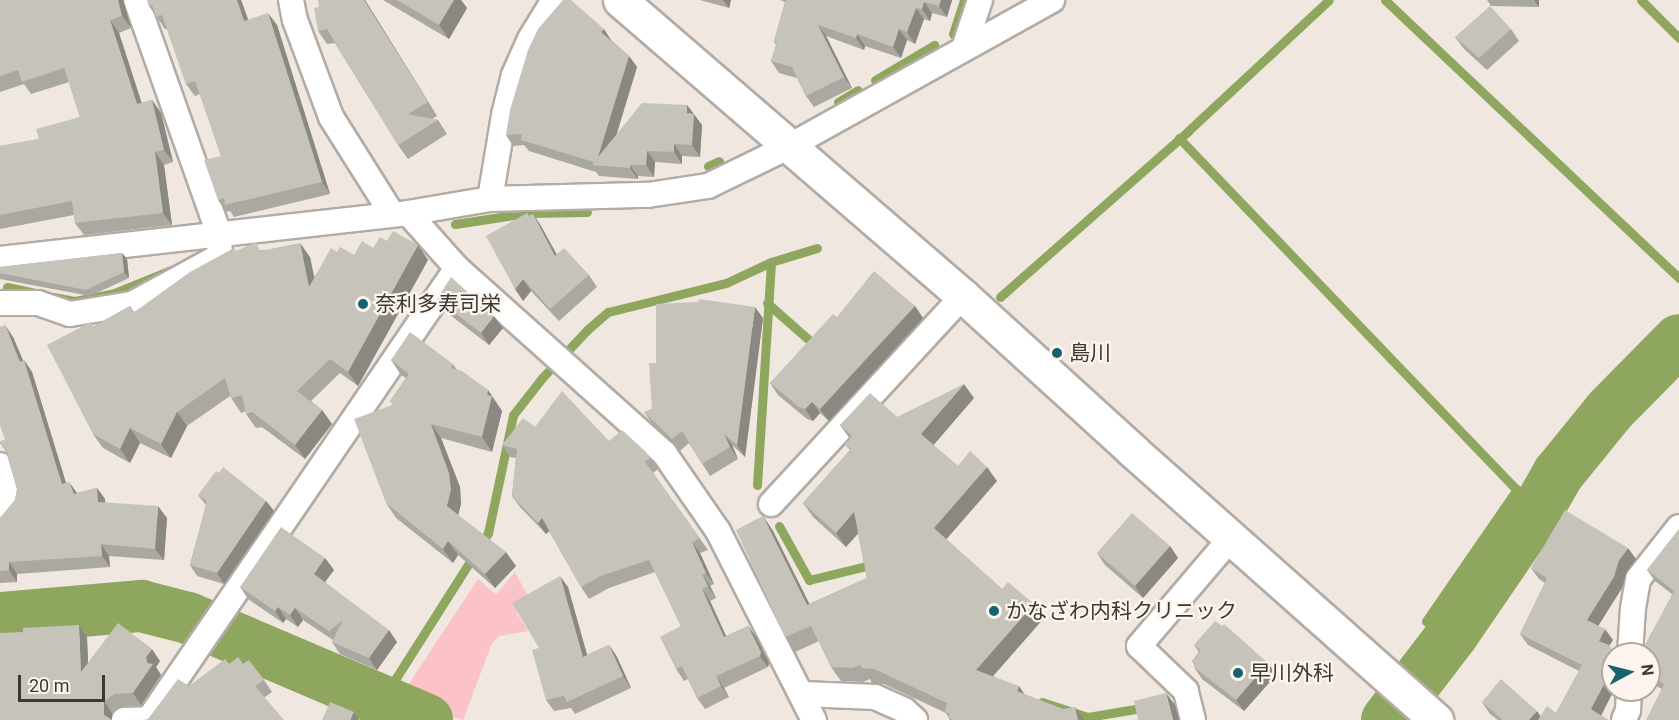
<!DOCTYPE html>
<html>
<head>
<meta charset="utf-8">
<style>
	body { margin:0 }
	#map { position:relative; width:1679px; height:720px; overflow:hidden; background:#efe7e0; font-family:Roboto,"Noto Sans JP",sans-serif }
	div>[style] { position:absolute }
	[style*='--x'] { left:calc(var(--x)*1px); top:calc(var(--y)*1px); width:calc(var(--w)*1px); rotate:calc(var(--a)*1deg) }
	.green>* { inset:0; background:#fbc2c8 }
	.stream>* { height:9px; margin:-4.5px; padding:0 4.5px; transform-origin:4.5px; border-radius:4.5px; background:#8fa65e }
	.river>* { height:52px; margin:-26px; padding:0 26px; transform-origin:26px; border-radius:26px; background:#8fa65e }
	.roads { filter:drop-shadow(2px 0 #b3aba4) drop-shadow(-2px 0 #b3aba4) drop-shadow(0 2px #b3aba4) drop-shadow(0 -2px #b3aba4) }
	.street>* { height:24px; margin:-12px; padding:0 12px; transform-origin:12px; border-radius:12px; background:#fff }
	.secondary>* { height:33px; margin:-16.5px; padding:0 16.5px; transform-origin:16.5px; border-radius:16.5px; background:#fff }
	.wall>* { inset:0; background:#aaa8a0 }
	.shaded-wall>* { inset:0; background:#8b8882 }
	.building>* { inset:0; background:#c6c3ba }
	.dots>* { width:16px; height:16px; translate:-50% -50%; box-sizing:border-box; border:3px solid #fdf5ed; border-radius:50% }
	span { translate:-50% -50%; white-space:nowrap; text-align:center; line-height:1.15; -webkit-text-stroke:4.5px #fdf5ed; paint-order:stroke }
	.poi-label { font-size:21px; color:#3b3835 }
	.left { translate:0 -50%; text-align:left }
	.north { position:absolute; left:1601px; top:642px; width:60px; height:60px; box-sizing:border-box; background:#fdf5ed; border:2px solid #afa9a3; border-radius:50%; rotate:83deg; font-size:16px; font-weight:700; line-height:24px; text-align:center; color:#3b3835 }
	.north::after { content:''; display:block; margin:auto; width:21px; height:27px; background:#16636d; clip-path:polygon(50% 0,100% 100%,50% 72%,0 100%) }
	.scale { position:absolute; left:18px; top:675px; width:87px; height:27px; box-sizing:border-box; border:3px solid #3b3835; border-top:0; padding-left:8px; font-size:18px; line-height:21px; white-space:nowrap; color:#3b3835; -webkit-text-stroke:4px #fdf5ed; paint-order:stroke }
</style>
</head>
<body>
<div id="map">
	<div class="green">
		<div style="clip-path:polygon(515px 572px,531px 602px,516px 612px,528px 631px,499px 636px,492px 643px,463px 720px,412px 704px,403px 693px,478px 579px,496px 595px)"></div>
	</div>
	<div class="stream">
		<div style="--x:1385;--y:0;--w:405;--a:43.4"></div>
		<div style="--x:1641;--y:0;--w:54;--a:45"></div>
		<div style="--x:953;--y:34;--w:36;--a:-72"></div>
		<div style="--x:875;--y:80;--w:69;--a:-30.7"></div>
		<div style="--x:838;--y:102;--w:23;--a:-31"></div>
		<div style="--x:1179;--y:138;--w:517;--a:46.18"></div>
		<div style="--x:708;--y:166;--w:12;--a:-24"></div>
		<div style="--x:455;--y:224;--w:73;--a:-8.7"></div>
		<div style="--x:527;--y:213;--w:60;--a:-1"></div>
		<div style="--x:7;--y:287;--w:30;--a:12"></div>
		<div style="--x:53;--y:297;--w:22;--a:10"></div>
		<div style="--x:75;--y:301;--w:38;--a:-11"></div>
		<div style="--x:112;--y:294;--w:64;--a:-22.1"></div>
		<div style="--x:1000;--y:297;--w:251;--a:-41.4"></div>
		<div style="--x:1188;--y:131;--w:192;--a:-42.9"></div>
		<div style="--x:767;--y:303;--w:68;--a:41.4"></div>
		<div style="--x:757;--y:485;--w:223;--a:-86.4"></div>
		<div style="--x:779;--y:526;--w:62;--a:60.9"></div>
		<div style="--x:809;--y:580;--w:67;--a:-13.8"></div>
		<div style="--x:1449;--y:639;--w:29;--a:-142"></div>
		<div style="--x:1426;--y:621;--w:160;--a:-55.4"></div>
		<div style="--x:382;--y:700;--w:198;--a:-57.6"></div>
		<div style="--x:488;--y:533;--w:121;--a:-78"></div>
		<div style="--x:513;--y:415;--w:47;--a:-51.9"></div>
		<div style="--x:542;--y:378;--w:66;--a:-46.8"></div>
		<div style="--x:587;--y:330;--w:28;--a:-41"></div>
		<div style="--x:608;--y:312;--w:122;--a:-13.8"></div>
		<div style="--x:726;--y:283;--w:50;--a:-25"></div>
		<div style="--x:771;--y:262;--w:48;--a:-16.9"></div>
		<div style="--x:1042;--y:702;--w:48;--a:18.1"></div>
		<div style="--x:1088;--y:717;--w:60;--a:-9.6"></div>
	</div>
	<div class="river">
		<div style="--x:0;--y:618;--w:142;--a:-4.9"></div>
		<div style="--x:141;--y:606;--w:49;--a:14.3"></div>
		<div style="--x:188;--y:618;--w:260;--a:23.1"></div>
		<div style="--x:1387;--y:720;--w:107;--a:-52.6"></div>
		<div style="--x:1452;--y:635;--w:150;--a:-55.6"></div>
		<div style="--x:1537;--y:511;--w:43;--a:-60.4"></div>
		<div style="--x:1558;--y:474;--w:82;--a:-50.9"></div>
		<div style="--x:1610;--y:410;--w:98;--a:-45.4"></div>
	</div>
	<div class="roads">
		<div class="street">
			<div style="--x:291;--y:0;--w:20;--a:79"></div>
			<div style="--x:295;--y:20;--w:103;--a:69.6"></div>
			<div style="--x:331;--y:117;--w:115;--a:57.8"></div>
			<div style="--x:964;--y:48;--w:51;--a:-71.6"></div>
			<div style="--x:490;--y:199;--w:85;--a:-80.5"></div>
			<div style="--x:504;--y:115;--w:41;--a:-76"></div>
			<div style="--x:514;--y:75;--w:39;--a:-66"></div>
			<div style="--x:530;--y:39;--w:46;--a:-58.4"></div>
			<div style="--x:408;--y:213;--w:74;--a:48.3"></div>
			<div style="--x:457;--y:268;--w:278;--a:41.8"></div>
			<div style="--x:664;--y:453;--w:95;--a:55.3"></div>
			<div style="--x:718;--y:531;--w:212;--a:63.1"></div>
			<div style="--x:0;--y:259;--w:411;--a:-6.4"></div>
			<div style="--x:408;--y:213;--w:83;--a:-9.7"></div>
			<div style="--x:490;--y:199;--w:158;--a:-1.5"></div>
			<div style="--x:648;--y:195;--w:61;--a:-8.5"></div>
			<div style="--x:708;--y:186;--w:91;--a:-26"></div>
			<div style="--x:790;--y:146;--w:300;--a:-29.1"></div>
			<div style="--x:0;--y:303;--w:38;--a:0"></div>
			<div style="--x:38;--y:303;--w:34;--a:19"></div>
			<div style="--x:70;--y:314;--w:63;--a:-9.2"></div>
			<div style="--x:132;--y:304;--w:100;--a:-28.6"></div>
			<div style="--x:220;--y:256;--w:22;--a:-93"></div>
			<div style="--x:219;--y:234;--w:248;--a:-109.5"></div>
			<div style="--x:0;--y:465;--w:41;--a:74.2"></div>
			<div style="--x:11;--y:504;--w:19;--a:125"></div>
			<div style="--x:771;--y:504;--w:283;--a:-47.3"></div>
			<div style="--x:1630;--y:654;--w:46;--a:-86.3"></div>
			<div style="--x:1633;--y:608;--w:29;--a:-80"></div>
			<div style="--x:1638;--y:579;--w:66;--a:-51.7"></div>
			<div style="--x:803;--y:694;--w:72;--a:2.4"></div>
			<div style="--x:875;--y:697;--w:32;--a:24"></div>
			<div style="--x:904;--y:710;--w:15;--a:42"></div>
			<div style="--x:124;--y:720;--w:25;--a:-2"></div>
			<div style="--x:149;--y:719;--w:546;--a:-55.67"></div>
			<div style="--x:1193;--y:720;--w:30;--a:-104"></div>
			<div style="--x:1186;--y:691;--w:65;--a:-136.2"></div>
			<div style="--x:1139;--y:646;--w:142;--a:-49.6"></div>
			<div style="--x:1624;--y:720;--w:11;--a:-68"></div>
			<div style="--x:1628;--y:710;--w:20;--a:-87"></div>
		</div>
		<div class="secondary">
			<div style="--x:620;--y:0;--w:453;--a:40.8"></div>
			<div style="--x:963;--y:296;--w:229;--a:42.3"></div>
			<div style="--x:1132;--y:450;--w:407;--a:41.6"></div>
		</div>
	</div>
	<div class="wall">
		<div style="clip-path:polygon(0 0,123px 0,131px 28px,119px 33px,141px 103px,152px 100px,161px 113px,173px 162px,164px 165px,172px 225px,84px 235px,75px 223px,74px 215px,0 229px,0 146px,39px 139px,80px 117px,69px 82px,31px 94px,24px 84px,0 92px)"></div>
		<div style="clip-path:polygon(147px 0,241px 0,248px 20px,277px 25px,330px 194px,234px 217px,230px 211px,226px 212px,218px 200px,221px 156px,200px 94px,195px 96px,186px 84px,167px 29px,165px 29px,149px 6px)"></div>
		<div style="clip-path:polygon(365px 0,437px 116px,432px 119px,438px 120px,447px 134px,408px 159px,398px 145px,335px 43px,327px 44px,318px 31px,319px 7px)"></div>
		<div style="clip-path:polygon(383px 0,461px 0,467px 8px,449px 39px)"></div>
		<div style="clip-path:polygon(700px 0,731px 0,729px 8px)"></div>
		<div style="clip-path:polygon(780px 0,952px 0,947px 17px,932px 13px,930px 21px,924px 19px,915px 44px,907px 40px,901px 58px,865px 46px,864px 50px,826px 36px,852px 88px,814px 107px,806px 96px,797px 78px,779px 73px,771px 61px,776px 45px,774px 41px,785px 2px)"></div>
		<div style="clip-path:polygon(1487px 0,1539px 0,1539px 7px,1491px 6px)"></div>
		<div style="clip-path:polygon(1511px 29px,1519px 41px,1487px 70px,1464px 49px,1455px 37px)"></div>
		<div style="clip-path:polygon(611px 40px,629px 56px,637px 67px,616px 135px,687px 105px,702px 125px,700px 157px,682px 156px,682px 164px,655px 162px,654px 177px,638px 176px,638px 179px,599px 176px,596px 172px,529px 151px,524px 145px,513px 146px,506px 135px)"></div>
		<div style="clip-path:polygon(533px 214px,541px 226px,557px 255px,589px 275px,597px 287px,559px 321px,531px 291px,523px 301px,529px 216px)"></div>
		<div style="clip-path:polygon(387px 241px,428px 260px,358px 386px,340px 373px,311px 401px,322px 410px,332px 424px,305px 459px,262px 427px,256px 428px,246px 414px,246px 411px,241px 413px,230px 396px,187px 426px,171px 458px,140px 443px,130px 463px,103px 448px,93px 434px,94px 326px,130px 306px,134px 312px,237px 251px,262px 250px,310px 257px,314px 277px,337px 252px,354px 255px,373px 248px)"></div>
		<div style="clip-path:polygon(122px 253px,127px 259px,129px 278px,90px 296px,0 279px,0 267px)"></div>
		<div style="clip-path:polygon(437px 299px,503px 328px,489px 345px,445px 311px)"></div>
		<div style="clip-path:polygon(915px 306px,923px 318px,829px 421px,820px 413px,813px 421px,807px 419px,778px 395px,770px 383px,837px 317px)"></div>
		<div style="clip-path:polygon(763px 318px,745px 457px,732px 445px,738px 459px,710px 476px,689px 443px,680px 451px,652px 423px,644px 412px,652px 409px)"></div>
		<div style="clip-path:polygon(13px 337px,23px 361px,24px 360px,32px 372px,66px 483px,77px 493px,97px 488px,105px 499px,105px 503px,167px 518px,164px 560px,109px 556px,110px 567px,17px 574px,17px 582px,0 583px,0 518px,15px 500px,17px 489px,6px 451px,0 443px,5px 440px)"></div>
		<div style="clip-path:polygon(391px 360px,453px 364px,457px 370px,488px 390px,502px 411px,492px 452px,441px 438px,460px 487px,461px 504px,458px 515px,516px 566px,495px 588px,458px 555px,453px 563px,396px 518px,386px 503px,393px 404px,390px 401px,406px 378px,401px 375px)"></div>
		<div style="clip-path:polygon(974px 398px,933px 445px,958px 466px,997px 481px,946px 539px,1002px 589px,1044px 618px,993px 676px,1024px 694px,1084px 720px,950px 720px,946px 713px,884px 684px,872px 683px,870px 679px,863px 682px,841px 681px,831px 667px,819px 641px,795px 652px,785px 637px,763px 516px,773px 531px,809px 604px,867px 578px,858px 533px,846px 547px,813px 517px,803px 503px,850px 450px,845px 444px,850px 439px,840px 425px,897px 417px)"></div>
		<div style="clip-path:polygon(535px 427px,609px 441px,645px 451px,658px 469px,653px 473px,708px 550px,700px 553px,714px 584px,710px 586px,716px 598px,710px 601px,726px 636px,748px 626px,756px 637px,769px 663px,768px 667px,724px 688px,729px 697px,705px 709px,697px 698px,688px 679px,684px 681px,676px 669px,681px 626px,655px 572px,609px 588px,589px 599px,581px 587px,549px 531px,546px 534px,520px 507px,512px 496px,516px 458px,510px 457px,502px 445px)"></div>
		<div style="clip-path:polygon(198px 495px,266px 501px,274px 511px,224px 584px,197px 576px,190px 565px,206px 505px)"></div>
		<div style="clip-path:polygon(1679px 529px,1679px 720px,1662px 689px,1649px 682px,1649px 654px,1672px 594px,1655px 581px,1647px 570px)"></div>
		<div style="clip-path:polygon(1170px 546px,1178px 558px,1143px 598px,1105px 565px,1097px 553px)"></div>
		<div style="clip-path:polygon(325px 558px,334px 570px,325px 582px,397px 642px,377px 670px,340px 654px,332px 642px,333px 640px,303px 620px,298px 627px,286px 619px,283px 623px,248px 599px,240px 587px)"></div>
		<div style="clip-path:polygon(1636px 559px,1627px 571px,1622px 588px,1598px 626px,1613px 640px,1609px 646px,1615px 654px,1613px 654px,1601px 715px,1608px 720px,1498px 720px,1490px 714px,1482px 702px,1541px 716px,1556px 713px,1579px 671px,1528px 645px,1520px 634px,1545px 583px,1539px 579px,1531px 568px)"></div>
		<div style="clip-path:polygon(568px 587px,587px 655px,609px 645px,617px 657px,631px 688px,575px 714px,571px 708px,554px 711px,546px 700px,539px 648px)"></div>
		<div style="clip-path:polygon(87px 637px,88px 663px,160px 661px,156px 667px,161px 675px,141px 705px,123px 706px,112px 713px,112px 720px,0 720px)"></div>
		<div style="clip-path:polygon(1194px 645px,1268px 663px,1276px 675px,1244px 711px,1202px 679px,1194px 667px,1195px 666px,1192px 661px,1199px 652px)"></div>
		<div style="clip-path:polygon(229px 664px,243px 664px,264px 680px,272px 692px,265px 697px,148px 719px,189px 686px)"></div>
	</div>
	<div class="shaded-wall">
		<div style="clip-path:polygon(118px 0,123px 0,131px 28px,122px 16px)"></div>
		<div style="clip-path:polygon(237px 0,241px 0,253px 33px,244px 21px)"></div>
		<div style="clip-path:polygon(364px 0,365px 0,437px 116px,428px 102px)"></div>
		<div style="clip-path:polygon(454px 0,461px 0,467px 8px,449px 39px,439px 25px)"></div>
		<div style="clip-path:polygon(723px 0,731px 0,729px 8px)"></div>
		<div style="clip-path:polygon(941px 0,952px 0,947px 17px,939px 6px)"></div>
		<div style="clip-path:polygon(1534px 0,1539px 0,1539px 7px)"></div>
		<div style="clip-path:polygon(924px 2px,932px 13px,930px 21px,922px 9px)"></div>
		<div style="clip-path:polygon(916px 8px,924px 19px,915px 44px,907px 32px)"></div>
		<div style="clip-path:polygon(268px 13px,277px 25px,330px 194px,322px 182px)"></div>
		<div style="clip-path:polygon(110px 20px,119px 33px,146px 116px,137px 104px)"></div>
		<div style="clip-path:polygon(818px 25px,826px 36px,852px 88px,844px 77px)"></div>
		<div style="clip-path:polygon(604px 29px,611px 40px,609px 43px,601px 32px)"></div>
		<div style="clip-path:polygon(899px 29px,907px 40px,901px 58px,893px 47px)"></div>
		<div style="clip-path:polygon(857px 34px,865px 46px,864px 50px,856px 38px)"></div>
		<div style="clip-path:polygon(629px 56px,637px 67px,607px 166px,598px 157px)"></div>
		<div style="clip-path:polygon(152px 100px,161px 113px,173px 162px,164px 150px)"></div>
		<div style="clip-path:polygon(687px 105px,702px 125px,700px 157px,692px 145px,687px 113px)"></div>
		<div style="clip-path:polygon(674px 144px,682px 156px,682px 164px,674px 152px)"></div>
		<div style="clip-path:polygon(647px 151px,655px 162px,654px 177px,646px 165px)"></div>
		<div style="clip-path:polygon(155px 152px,164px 165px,172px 225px,163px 213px)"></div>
		<div style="clip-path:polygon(630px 165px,638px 176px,638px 179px,630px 168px)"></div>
		<div style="clip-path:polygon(533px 214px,541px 226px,564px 268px,555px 256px)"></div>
		<div style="clip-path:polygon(300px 243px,310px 257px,319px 301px,309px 287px)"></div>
		<div style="clip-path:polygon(418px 245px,428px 260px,358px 386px,348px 372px)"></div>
		<div style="clip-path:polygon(122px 253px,127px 259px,129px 278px,124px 272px)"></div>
		<div style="clip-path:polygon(523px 279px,531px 291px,523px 301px,515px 289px)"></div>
		<div style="clip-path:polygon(915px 306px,923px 318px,829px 421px,820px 409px)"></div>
		<div style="clip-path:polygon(755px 307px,763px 318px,745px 457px,737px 445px)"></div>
		<div style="clip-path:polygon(494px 316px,503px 328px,489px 345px,481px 333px)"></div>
		<div style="clip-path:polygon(5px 325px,13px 337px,28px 372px,24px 360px,32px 372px,70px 496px,62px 484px,20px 362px)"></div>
		<div style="clip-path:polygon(964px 384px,974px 398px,931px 448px,921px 434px)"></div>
		<div style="clip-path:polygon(488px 390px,502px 411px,492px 452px,482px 437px)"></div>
		<div style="clip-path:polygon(812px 402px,820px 413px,813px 421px,805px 409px)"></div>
		<div style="clip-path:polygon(322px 410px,332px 424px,305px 459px,295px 445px)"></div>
		<div style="clip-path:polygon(177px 412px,187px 426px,171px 458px,161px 444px)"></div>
		<div style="clip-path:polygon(431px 424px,441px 438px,460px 487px,461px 504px,457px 520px,447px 506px)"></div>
		<div style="clip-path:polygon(130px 428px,140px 443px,130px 463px,120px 449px)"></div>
		<div style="clip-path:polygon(724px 434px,732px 445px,738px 459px,730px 447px)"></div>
		<div style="clip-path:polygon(987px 467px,997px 481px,944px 542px,934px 528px)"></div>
		<div style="clip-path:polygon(69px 482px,77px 493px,74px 494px)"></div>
		<div style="clip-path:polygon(97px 488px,105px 499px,106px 514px,98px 502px)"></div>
		<div style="clip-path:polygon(266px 501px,274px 511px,224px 584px,217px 573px)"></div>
		<div style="clip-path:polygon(158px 506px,167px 518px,164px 560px,155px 549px)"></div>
		<div style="clip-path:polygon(854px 512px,864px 527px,846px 547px,836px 533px)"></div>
		<div style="clip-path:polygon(763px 516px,773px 531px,817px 619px,807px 605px)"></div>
		<div style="clip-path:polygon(542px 518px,550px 530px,546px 534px,538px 523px)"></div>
		<div style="clip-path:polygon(448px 541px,458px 555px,453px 563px,443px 549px)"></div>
		<div style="clip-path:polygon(692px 542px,700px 553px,714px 584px,706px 573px)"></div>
		<div style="clip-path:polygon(101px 544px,109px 556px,110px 567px,102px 556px)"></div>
		<div style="clip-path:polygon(1170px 546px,1178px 558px,1143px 598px,1135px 586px)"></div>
		<div style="clip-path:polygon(1628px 548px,1636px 559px,1627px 571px,1622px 588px,1595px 631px,1587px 620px,1619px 560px)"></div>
		<div style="clip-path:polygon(506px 552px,516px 566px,495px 588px,485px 574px)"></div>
		<div style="clip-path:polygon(325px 558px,334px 570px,322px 586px,314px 574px)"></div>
		<div style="clip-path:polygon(9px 562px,17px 574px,17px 582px,9px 570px)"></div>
		<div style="clip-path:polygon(702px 574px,710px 586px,716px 598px,708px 586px)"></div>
		<div style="clip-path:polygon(560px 576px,568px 587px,591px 669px,583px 657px)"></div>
		<div style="clip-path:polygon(702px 589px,710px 601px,732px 649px,724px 637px)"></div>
		<div style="clip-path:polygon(1034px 604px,1044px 618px,986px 684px,976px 670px)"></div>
		<div style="clip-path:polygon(278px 607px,286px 619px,283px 623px,275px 611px)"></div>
		<div style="clip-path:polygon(295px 608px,303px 620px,298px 627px,290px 615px)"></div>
		<div style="clip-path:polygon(79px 625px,87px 637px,89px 684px,81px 672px)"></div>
		<div style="clip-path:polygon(748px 626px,756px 637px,769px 663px,768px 667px,760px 656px)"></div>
		<div style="clip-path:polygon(1605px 629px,1613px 640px,1609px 646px,1615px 654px,1599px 641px)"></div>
		<div style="clip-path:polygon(389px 630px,397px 642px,377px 670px,369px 658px)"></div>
		<div style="clip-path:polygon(609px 645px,617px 657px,631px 688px,623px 676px)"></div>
		<div style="clip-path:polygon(152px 649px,160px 661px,156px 667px,161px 675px,141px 705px,133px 693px,147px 663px,146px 657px)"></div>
		<div style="clip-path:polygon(1268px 663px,1276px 675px,1244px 711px,1236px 700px)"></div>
		<div style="clip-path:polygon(1613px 667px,1613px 690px,1614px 690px,1599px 720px,1591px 709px)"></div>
		<div style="clip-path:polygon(716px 676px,724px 688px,729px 697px,721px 686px)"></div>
		<div style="clip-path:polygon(1019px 686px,1029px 701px,1017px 691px)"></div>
		<div style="clip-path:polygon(1166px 693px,1175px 705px,1179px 720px,1173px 720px)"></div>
		<div style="clip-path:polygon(104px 701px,112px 713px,112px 720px,104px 715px)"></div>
		<div style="clip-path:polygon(1075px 707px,1084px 720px,1078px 720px)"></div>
		<div style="clip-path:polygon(1537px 711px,1543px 720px,1529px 720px)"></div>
		<div style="clip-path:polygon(354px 712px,359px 720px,350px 720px)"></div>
	</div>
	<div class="building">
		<div style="clip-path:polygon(0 0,118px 0,122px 16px,110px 20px,137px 104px,152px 100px,164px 150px,155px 152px,163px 213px,75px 223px,72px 201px,0 215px,0 146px,39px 139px,36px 129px,80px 117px,64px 68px,22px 82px,18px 70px,0 76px)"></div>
		<div style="clip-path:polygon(147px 0,237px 0,244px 21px,268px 13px,322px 182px,225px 205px,224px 198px,218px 200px,204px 160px,221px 156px,195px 81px,186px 84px,162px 15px,156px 17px,152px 5px,149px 6px)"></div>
		<div style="clip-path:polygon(318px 0,364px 0,428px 102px,408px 114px,438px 120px,398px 145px,327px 29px,318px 31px,314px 8px,319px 7px)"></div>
		<div style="clip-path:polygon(397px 0,454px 0,439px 25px)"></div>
		<div style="clip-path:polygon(563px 0,571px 0,604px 29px,601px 32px,629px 56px,598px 157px,642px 103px,687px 105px,687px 113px,694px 114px,692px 145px,674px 144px,674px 152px,647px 151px,646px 165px,630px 165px,630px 168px,592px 165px,594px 162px,521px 140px,522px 134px,506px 135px,510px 110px,528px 50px,538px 29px)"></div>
		<div style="clip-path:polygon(786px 0,941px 0,939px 6px,924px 2px,922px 9px,916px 8px,907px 32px,899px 29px,893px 47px,857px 34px,856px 38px,818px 25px,844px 77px,806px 96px,792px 67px,771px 61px,777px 42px,774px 41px)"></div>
		<div style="clip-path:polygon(1490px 6px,1511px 29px,1479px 58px,1455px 37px)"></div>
		<div style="clip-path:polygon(527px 213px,529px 216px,533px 214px,555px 256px,564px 248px,589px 275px,550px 309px,523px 279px,515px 289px,486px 236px)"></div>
		<div style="clip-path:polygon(393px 231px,418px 245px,348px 372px,330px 359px,297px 391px,322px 410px,295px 445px,252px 412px,246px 414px,242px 395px,231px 398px,225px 378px,177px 412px,161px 444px,130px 428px,120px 449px,93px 434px,47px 345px,91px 322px,93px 327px,130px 306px,133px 313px,190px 272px,234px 248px,236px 251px,256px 242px,260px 251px,300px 243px,309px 287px,331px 248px,337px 252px,340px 247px,354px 255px,362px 241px,373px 248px,380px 237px,387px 241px)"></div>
		<div style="clip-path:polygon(122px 253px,124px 272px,86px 290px,0 273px,0 267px)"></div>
		<div style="clip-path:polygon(874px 271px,915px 306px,820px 409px,812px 402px,805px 409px,799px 407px,770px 383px,833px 314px,837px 317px)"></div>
		<div style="clip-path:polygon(451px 277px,494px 316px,481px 333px,437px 299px)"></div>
		<div style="clip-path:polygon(699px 299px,755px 307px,737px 445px,724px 434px,730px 447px,702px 464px,682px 431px,672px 439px,644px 412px,652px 409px,649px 363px,656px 363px,656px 304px,698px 302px)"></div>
		<div style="clip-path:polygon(5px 325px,20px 362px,24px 360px,62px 484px,69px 482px,74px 494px,97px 488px,98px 502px,158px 506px,155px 549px,101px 544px,102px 556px,9px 562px,9px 570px,0 571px,0 518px,15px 500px,17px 489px,6px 449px,0 443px,0 441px,5px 440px,0 425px,0 327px)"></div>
		<div style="clip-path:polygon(410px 332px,453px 364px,451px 368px,462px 371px,488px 390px,487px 395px,492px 396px,482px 437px,431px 424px,449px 473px,451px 490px,447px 506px,506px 552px,485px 574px,448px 541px,443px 549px,386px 503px,354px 419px,395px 404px,390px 401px,409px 374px,391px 360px)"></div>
		<div style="clip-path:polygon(964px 384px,921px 434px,958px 466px,970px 451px,987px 467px,934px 528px,1002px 589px,1008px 582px,1034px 604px,976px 670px,1019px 686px,1017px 691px,1063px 709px,1075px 707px,1078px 720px,954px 720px,948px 718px,950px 714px,945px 712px,947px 703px,874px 669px,862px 668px,860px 665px,853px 668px,831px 667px,811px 626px,785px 637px,736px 530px,763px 516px,807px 605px,867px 578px,854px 512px,836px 533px,803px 503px,851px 449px,845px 444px,852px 436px,840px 425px,870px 393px,897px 417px)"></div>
		<div style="clip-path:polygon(562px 391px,609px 441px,622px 430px,645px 451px,650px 458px,645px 462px,700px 538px,692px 542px,706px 573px,702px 574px,708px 586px,702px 589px,724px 637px,748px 626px,761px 652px,760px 656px,716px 676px,721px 686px,697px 698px,682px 666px,676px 669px,660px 637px,681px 626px,649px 560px,601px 576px,581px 587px,542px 518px,538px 523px,512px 496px,517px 449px,502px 445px,523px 418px,535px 427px)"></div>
		<div style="clip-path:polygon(223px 467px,266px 501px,217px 573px,190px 565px,207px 501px,198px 495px,216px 471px,219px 473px)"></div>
		<div style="clip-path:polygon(1565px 510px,1628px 548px,1619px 560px,1614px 577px,1587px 620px,1605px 629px,1599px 641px,1609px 645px,1614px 654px,1613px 667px,1591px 709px,1608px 720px,1538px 720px,1547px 706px,1556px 713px,1582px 665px,1520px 634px,1547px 578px,1531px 568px)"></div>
		<div style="clip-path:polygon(1132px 513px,1170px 546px,1135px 586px,1097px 553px)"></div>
		<div style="clip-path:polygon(281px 527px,325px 558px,314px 574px,389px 630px,369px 658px,332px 642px,343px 620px,329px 631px,295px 608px,290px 615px,278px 607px,275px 611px,240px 587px)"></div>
		<div style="clip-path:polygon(1679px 529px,1679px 720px,1646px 720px,1664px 684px,1649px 675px,1649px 654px,1640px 654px,1674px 591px,1647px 570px)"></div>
		<div style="clip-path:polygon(560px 576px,583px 657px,609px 645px,623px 676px,567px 702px,564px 696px,546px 700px,532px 650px,539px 648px,512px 603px)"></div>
		<div style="clip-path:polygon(1215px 621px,1222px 626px,1224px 624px,1268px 663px,1236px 700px,1194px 667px,1196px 665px,1192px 661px,1201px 651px,1194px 645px)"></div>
		<div style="clip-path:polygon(118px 623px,152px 649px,146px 657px,147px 663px,153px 664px,133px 693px,115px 694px,104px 701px,104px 715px,112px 720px,0 720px,0 633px,23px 632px,23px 628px,79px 625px,81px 672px)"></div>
		<div style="clip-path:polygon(238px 657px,243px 664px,249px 660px,264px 680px,255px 686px,284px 720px,143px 720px,148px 719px,178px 679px,189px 686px,225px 659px,229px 664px)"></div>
		<div style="clip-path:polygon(1501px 679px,1537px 711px,1529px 720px,1503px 720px,1482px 702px)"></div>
		<div style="clip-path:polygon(1166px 693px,1173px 720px,1138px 720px,1134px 701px)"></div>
		<div style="clip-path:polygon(330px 702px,354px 712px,350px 720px,322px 720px)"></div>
	</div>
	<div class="dots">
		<div style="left:363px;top:304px;background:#16636d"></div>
		<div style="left:1057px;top:353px;background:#16636d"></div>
		<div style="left:994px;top:611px;background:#16636d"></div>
		<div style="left:1238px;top:673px;background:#16636d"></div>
	</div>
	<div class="poi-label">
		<span class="left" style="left:375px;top:304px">奈利多寿司栄</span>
		<span class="left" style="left:1069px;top:353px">島川</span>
		<span class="left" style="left:1006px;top:611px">かなざわ内科クリニック</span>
		<span class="left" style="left:1250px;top:673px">早川外科</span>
	</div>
	<div class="north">N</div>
	<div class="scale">20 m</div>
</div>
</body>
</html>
